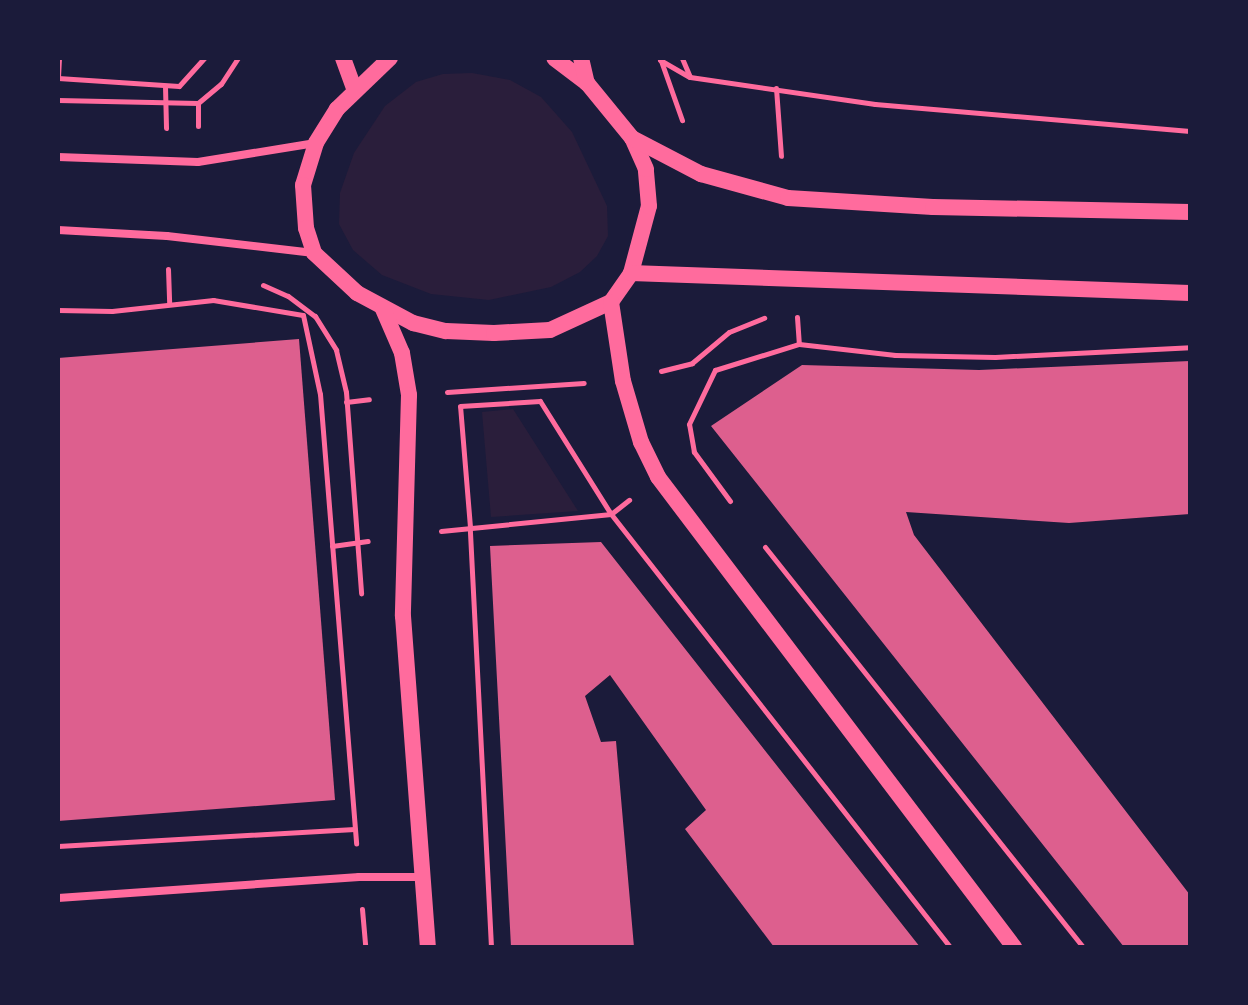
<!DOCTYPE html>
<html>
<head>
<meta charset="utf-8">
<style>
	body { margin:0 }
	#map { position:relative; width:1248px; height:1005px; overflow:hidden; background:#1b1b3a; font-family:Manrope,sans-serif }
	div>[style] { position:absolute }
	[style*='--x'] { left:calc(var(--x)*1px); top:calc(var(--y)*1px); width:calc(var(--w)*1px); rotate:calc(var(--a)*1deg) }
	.green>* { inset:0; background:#2a1e3b }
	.building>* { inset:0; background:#dd5f8e }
	.path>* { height:5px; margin:-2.5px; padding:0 2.5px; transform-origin:2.5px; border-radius:2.5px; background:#ff6b9d }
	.minor>* { height:8px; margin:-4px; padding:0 4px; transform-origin:4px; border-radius:4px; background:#ff6b9d }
	.secondary>* { height:16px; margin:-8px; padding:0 8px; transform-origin:8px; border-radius:8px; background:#ff6b9d }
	span { translate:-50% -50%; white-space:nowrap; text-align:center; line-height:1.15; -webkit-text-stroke:7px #1b1b3a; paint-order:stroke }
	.frame { position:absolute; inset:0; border:60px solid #1b1b3a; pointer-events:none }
</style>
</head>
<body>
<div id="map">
	<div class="green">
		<div style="clip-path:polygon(472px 73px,510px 80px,541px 97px,572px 132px,607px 206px,608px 236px,597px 256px,580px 272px,551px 287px,489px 300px,431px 294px,382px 275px,353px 250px,339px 224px,340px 193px,354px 153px,385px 106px,416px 82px,443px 74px)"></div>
		<div style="clip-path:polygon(513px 409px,578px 511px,491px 517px,482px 412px)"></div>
	</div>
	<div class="building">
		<div style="clip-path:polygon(299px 339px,335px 800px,58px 821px,58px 358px)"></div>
		<div style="clip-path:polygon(1190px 361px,1190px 514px,1069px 523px,906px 512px,914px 535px,1190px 895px,1190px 947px,1124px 947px,711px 426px,802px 365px,979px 370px)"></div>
		<div style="clip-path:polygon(601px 542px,822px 823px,920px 947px,774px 947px,685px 829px,706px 810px,610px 675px,585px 696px,601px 742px,616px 741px,634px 947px,511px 947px,490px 546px)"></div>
	</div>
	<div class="path">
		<div style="--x:59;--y:58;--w:20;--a:93"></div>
		<div style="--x:58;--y:78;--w:121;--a:3.8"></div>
		<div style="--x:179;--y:86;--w:38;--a:-48"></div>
		<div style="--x:660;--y:58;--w:66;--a:70.5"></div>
		<div style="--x:660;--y:60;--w:34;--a:30"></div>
		<div style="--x:690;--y:77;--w:21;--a:-113"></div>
		<div style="--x:690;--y:77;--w:187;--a:8.3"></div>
		<div style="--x:875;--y:104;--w:316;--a:4.9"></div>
		<div style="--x:165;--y:86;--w:42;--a:88.6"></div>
		<div style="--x:776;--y:88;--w:68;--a:85.8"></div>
		<div style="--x:58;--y:100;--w:140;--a:1.2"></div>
		<div style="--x:198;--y:103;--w:30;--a:-40"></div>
		<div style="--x:221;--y:84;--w:31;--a:-57"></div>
		<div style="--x:198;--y:126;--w:23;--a:-90"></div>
		<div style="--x:168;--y:269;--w:35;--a:88"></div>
		<div style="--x:263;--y:285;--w:27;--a:24"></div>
		<div style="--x:288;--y:296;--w:34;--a:37"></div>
		<div style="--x:315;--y:316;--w:40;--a:58"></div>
		<div style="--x:336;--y:350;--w:43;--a:76.6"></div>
		<div style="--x:346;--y:392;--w:202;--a:85.7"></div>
		<div style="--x:58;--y:310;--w:54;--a:1.1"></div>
		<div style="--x:112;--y:311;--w:102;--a:-6.2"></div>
		<div style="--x:213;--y:300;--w:91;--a:9.5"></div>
		<div style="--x:303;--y:315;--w:81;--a:77.9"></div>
		<div style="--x:320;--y:394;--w:451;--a:85.4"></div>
		<div style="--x:797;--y:317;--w:27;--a:86"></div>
		<div style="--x:661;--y:371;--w:32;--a:-14"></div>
		<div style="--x:692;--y:363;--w:48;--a:-40"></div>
		<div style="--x:729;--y:332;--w:38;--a:-22"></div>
		<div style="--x:447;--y:392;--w:137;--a:-3.8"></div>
		<div style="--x:346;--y:402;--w:23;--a:-7"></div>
		<div style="--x:730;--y:501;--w:61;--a:-126.3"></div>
		<div style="--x:694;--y:452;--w:28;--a:-100"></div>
		<div style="--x:689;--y:424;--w:60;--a:-64.3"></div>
		<div style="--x:715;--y:370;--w:88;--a:-17.2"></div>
		<div style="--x:799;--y:344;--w:97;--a:6.5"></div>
		<div style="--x:895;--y:355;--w:100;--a:1.1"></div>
		<div style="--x:995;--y:357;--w:195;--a:-2.9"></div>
		<div style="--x:441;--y:531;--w:171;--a:-5.7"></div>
		<div style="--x:611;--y:514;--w:23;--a:-38"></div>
		<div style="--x:332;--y:546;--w:36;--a:-8"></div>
		<div style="--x:765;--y:547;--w:511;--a:51.52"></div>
		<div style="--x:58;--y:846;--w:297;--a:-3.3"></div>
		<div style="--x:362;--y:909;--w:38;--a:85"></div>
		<div style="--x:491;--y:947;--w:421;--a:-92.9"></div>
		<div style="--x:470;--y:527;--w:121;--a:-94.7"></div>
		<div style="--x:460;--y:406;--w:80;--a:-3.6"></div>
		<div style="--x:540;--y:401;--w:133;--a:57.9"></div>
		<div style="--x:611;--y:514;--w:550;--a:51.94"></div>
	</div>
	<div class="minor">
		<div style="--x:58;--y:157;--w:140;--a:2"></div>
		<div style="--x:198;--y:162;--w:119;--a:-9.2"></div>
		<div style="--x:58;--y:230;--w:109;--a:3.2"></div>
		<div style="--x:167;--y:236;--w:148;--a:6.6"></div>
		<div style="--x:58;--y:898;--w:302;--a:-4"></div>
		<div style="--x:359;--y:877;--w:63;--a:0"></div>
	</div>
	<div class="secondary">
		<div style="--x:343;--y:58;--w:33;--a:70"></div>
		<div style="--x:390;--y:58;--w:74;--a:136.1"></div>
		<div style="--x:337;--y:109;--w:40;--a:122"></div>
		<div style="--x:316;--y:143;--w:44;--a:107.2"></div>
		<div style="--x:303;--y:185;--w:43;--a:86"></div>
		<div style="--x:306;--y:228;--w:26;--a:72"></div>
		<div style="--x:314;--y:253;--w:59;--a:42.9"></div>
		<div style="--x:357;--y:293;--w:64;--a:28.2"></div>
		<div style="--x:413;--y:323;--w:34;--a:14"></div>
		<div style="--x:446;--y:331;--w:48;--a:2.4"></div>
		<div style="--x:494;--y:333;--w:56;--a:-3.1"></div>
		<div style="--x:550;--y:330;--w:67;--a:-24.7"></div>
		<div style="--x:611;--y:302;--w:35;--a:-55"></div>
		<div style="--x:631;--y:273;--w:69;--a:-75"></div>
		<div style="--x:649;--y:206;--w:37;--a:-95"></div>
		<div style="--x:646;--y:169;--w:34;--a:-114"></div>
		<div style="--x:632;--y:138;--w:71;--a:-129.3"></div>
		<div style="--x:587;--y:83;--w:41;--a:-142.9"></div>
		<div style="--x:581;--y:58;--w:26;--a:77"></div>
		<div style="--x:632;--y:138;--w:78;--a:27.6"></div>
		<div style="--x:701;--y:174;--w:90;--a:15.4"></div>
		<div style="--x:788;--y:198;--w:145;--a:3.6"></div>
		<div style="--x:933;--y:207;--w:257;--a:1.1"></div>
		<div style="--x:631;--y:273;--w:559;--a:2.05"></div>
		<div style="--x:611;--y:302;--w:80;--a:81.4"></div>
		<div style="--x:623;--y:381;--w:64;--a:73.6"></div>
		<div style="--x:641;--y:442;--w:39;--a:64"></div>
		<div style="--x:658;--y:477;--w:590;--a:52.86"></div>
		<div style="--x:383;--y:309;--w:48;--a:66.6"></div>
		<div style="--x:402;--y:353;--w:43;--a:80.5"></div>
		<div style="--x:409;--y:395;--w:221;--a:91.6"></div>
		<div style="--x:403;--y:616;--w:332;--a:85.7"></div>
	</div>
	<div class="frame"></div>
</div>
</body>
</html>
